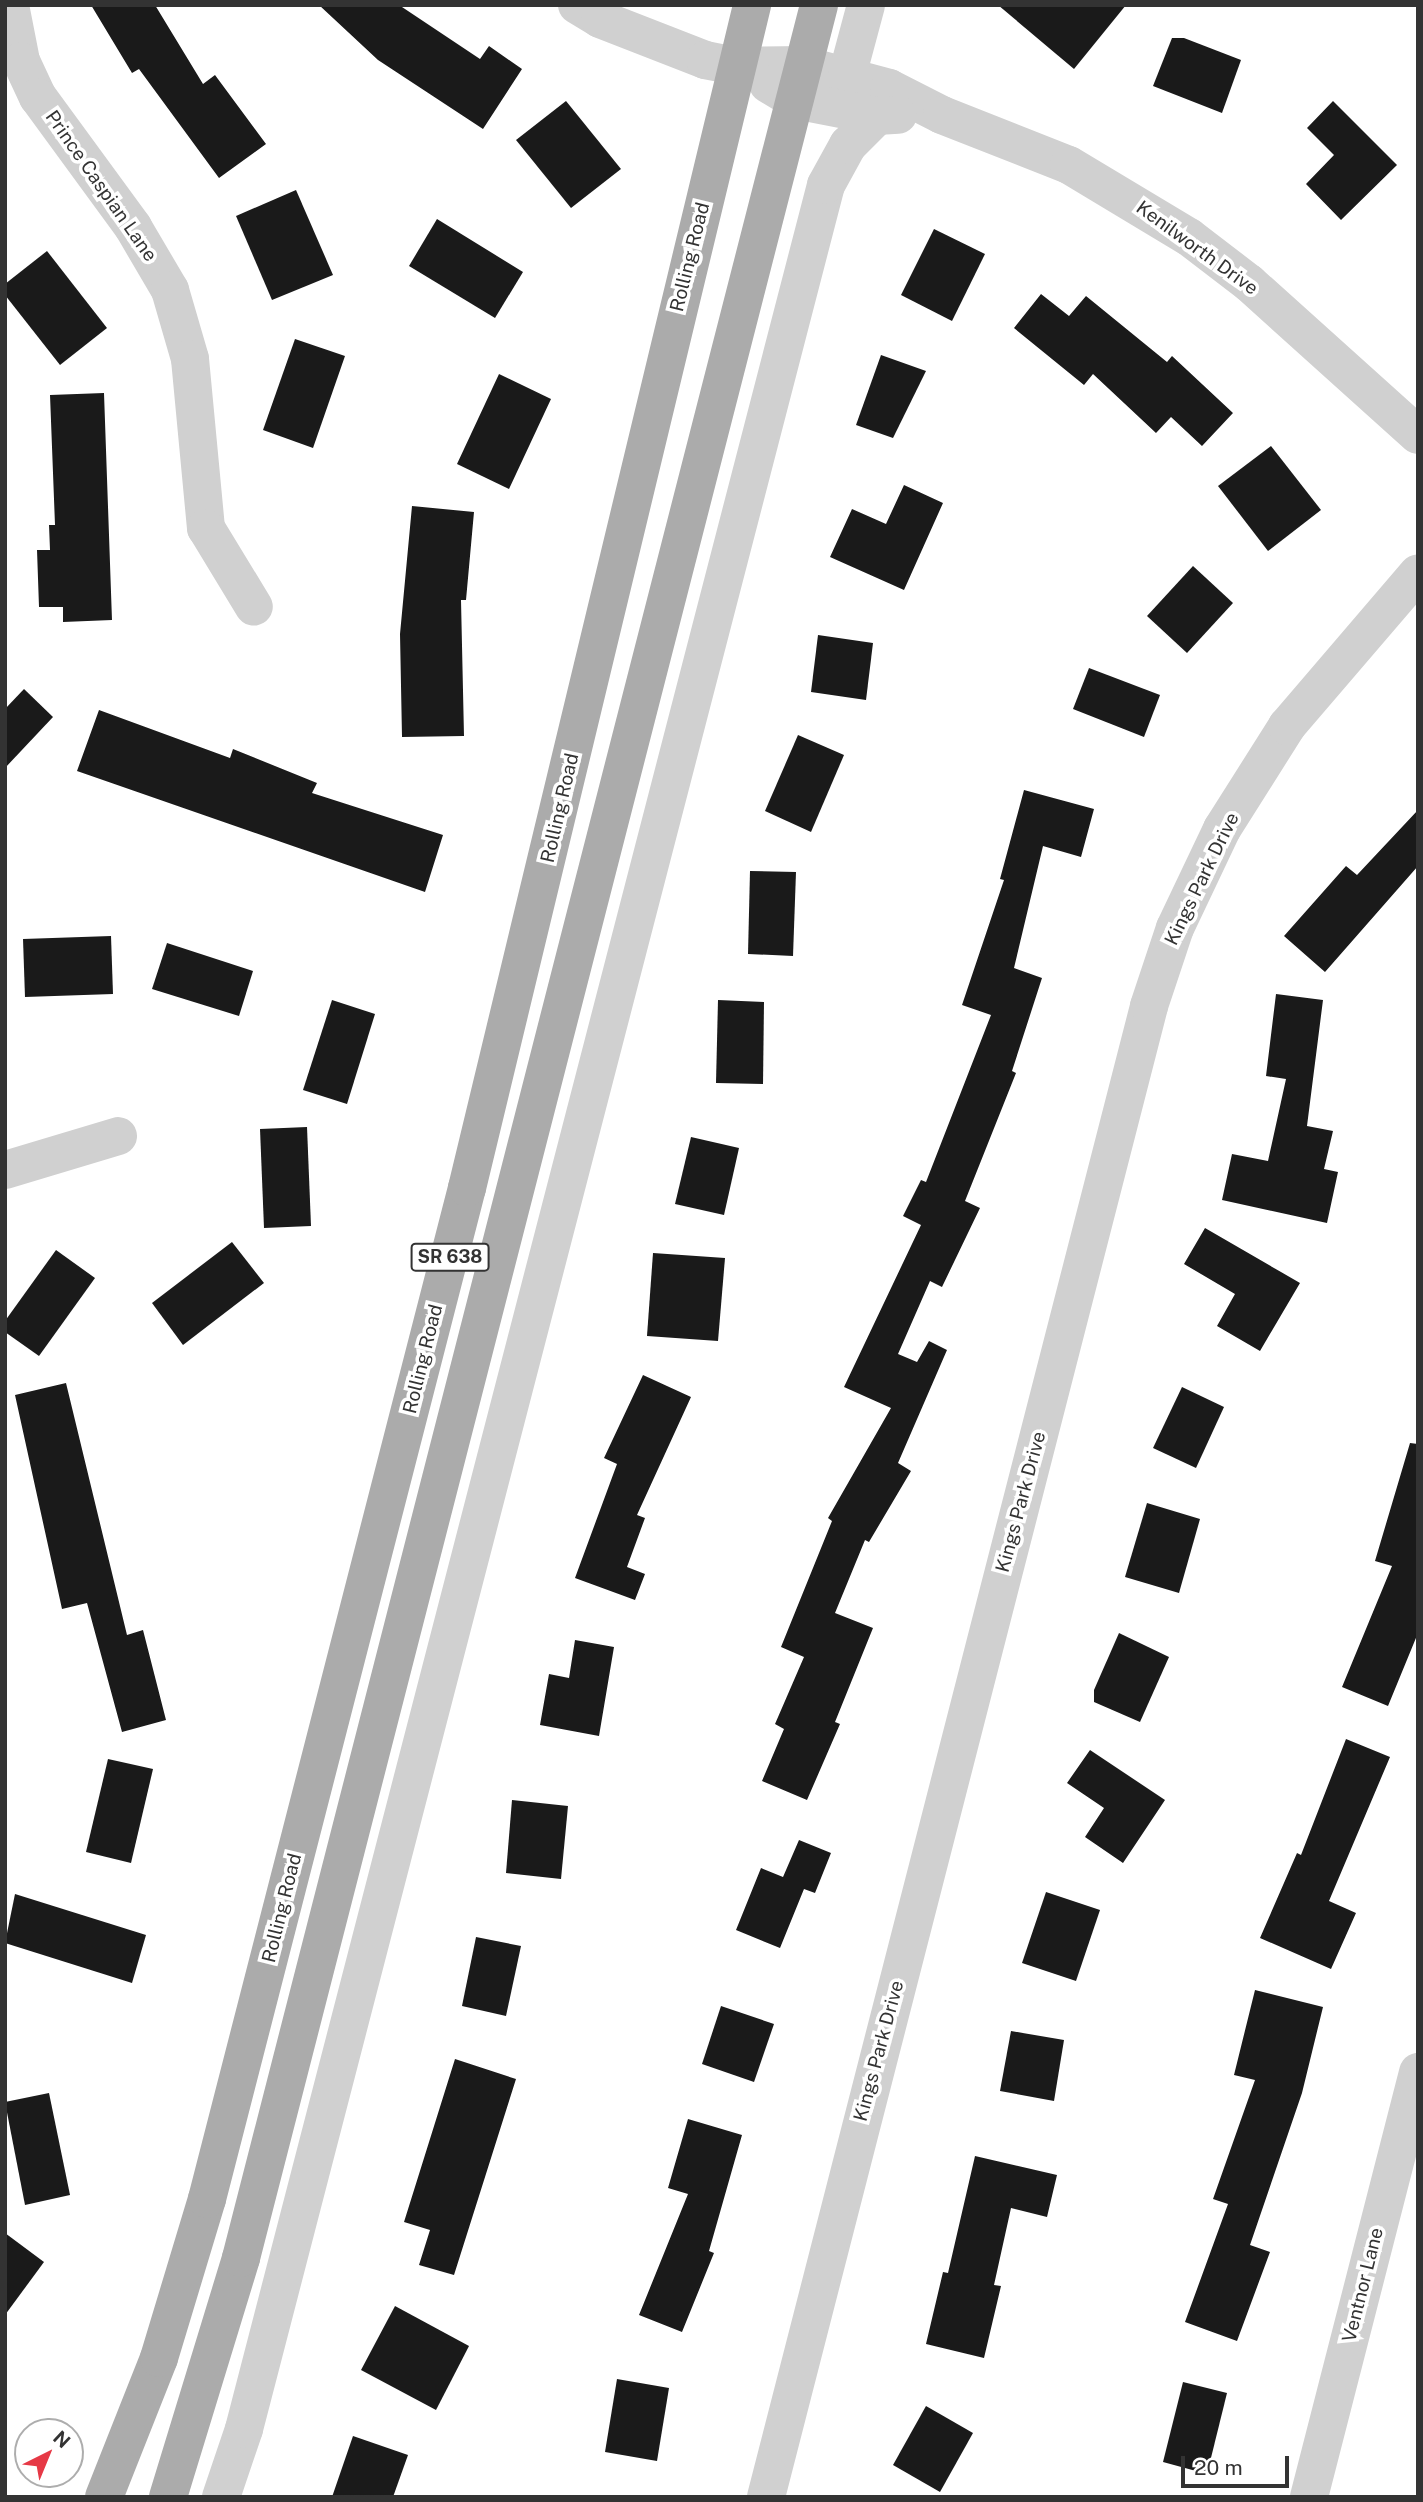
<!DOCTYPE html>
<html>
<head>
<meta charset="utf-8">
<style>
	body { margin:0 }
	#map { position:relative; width:1423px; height:2502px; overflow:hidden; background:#fff; font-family:"Public Sans",sans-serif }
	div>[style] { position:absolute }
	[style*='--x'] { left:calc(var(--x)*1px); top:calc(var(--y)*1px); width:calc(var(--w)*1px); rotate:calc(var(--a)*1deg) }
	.building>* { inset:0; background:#1a1a1a }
	.minor>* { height:38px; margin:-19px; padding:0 19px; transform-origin:19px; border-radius:19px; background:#d0d0d0 }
	.major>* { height:38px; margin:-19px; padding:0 19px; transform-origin:19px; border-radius:19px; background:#ababab }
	span { translate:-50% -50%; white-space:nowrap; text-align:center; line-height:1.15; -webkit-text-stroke:7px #fff; paint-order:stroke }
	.shield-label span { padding:2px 5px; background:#fff; border:2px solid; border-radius:5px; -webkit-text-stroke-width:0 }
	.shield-label { font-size:18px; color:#333; font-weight:700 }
	.street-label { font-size:19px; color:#333 }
	.frame { position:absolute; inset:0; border:7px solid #333; pointer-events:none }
	.north { position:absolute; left:14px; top:2418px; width:70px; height:70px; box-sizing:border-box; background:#fff; border:2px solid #adadad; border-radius:50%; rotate:43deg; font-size:19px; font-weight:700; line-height:28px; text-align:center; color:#333 }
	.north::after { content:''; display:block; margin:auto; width:24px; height:32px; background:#e63946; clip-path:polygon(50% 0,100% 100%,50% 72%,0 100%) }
	.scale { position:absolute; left:1181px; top:2456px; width:108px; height:32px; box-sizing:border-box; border:4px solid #333; border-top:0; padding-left:9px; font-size:21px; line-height:24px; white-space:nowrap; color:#333; -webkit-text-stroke:5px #fff; paint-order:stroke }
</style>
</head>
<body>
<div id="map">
	<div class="building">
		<div style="clip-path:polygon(91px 5px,155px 5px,203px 84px,215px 75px,266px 144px,219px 178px,139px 69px,132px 73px)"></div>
		<div style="clip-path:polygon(319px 5px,399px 5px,480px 59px,489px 46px,522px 69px,483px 129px,378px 60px)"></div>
		<div style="clip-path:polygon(998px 5px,1126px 5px,1074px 69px)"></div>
		<div style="clip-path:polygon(1172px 38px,1184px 38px,1241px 60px,1222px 113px,1153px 86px)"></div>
		<div style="clip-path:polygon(566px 101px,621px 169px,571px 208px,516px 140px)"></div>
		<div style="clip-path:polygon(1333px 101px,1397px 165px,1341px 220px,1306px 184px,1334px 155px,1307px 128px)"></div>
		<div style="clip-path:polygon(296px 190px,333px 275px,272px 300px,236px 216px)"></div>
		<div style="clip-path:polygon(437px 219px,523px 272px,495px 318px,409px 266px)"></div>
		<div style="clip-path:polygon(934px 229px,985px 254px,952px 321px,901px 295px)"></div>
		<div style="clip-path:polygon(47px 251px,107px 328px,60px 365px,5px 295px,5px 284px)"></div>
		<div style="clip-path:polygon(1041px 294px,1069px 316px,1086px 296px,1167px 362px,1172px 356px,1233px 413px,1202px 446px,1171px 417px,1156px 433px,1093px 374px,1084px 385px,1014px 328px)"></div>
		<div style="clip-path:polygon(295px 339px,345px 356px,313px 448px,263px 430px)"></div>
		<div style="clip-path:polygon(881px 355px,926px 371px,893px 438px,856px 425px)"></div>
		<div style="clip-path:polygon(499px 374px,551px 399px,509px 489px,457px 464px)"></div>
		<div style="clip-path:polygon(104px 393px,112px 620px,63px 622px,63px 607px,39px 607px,37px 550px,50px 550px,49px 525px,55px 525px,50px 395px)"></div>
		<div style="clip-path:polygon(1271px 446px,1321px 510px,1268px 551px,1218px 486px)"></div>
		<div style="clip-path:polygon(904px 485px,943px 503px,904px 590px,830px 557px,852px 509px,886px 524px)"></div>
		<div style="clip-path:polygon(412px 506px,474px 512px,466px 600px,461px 600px,464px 736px,402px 737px,400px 634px)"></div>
		<div style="clip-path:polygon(1193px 566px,1233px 603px,1187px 653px,1147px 616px)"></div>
		<div style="clip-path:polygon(818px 635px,873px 643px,866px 700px,811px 692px)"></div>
		<div style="clip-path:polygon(1089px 668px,1160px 695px,1144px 737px,1073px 709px)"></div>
		<div style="clip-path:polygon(24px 689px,53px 717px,5px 768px,5px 709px)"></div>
		<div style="clip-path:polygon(99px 710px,230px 758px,233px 749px,317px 783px,312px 793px,443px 835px,425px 892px,77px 771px)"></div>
		<div style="clip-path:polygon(798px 735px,844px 755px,811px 832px,765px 811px)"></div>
		<div style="clip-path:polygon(1024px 790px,1094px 809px,1081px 857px,1043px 846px,1014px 968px,1042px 978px,1012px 1071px,1016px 1073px,965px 1201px,980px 1208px,942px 1287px,930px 1281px,898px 1354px,917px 1362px,929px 1341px,947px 1350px,898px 1463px,911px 1471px,869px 1542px,865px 1540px,835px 1613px,873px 1628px,835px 1722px,840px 1724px,807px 1800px,762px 1781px,784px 1729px,775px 1724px,804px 1657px,781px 1647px,832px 1521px,828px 1518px,891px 1408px,844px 1387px,921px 1225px,903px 1216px,921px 1180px,926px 1182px,991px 1015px,962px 1005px,1004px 880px,1000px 879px)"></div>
		<div style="clip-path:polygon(1418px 810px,1418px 866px,1325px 972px,1284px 936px,1346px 866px,1357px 875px)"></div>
		<div style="clip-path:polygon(750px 871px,796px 872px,793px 956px,748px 954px)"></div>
		<div style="clip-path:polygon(111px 936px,113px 994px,25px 997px,23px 939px)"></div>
		<div style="clip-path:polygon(167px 943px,253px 971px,239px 1016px,152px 989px)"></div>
		<div style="clip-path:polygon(1276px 994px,1323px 1000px,1307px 1126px,1333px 1131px,1324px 1169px,1338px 1172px,1327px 1223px,1222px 1200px,1232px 1154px,1268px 1161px,1286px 1079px,1266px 1076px)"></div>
		<div style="clip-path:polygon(332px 1000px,375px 1014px,347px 1104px,303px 1090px)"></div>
		<div style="clip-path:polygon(718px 1000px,764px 1002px,763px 1084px,716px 1083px)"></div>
		<div style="clip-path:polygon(307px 1127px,311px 1226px,264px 1228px,260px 1129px)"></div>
		<div style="clip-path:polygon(691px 1137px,739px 1148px,724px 1215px,675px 1204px)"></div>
		<div style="clip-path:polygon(1205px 1228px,1300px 1283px,1260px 1351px,1217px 1326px,1235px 1294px,1184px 1264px)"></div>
		<div style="clip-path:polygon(232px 1242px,264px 1283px,183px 1345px,152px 1303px)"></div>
		<div style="clip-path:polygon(56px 1250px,95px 1278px,39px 1356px,5px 1332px,5px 1321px)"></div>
		<div style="clip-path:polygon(653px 1253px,725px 1258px,718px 1341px,647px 1336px)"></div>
		<div style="clip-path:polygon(643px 1375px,691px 1397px,637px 1515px,645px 1518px,627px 1567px,645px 1574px,635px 1600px,575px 1578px,617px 1464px,604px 1458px)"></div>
		<div style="clip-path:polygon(66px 1383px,127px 1635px,143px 1630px,166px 1720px,122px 1732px,87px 1603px,62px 1609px,15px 1395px)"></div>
		<div style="clip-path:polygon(1182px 1387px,1224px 1407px,1196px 1468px,1153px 1448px)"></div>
		<div style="clip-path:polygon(1410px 1443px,1418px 1444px,1418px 1633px,1388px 1706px,1342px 1687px,1392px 1566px,1375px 1561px)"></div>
		<div style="clip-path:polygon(1147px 1503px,1200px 1519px,1179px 1593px,1125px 1577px)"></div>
		<div style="clip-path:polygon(1119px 1633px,1169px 1657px,1140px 1722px,1094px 1702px,1094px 1690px)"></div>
		<div style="clip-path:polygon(575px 1640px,614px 1647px,599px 1736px,540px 1725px,549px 1674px,569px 1678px)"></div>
		<div style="clip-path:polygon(1346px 1739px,1390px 1757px,1329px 1901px,1356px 1913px,1331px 1969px,1260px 1938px,1297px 1853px,1301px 1855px)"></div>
		<div style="clip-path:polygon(1090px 1750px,1165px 1800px,1123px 1863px,1085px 1837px,1104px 1808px,1067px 1783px)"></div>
		<div style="clip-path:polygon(108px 1759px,153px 1769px,131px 1863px,86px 1852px)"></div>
		<div style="clip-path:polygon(512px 1800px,568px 1806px,561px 1879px,506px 1873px)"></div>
		<div style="clip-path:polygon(799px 1840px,831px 1853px,815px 1893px,804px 1889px,780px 1948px,736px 1930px,761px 1868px,783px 1877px)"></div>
		<div style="clip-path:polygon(1046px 1892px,1100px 1910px,1076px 1981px,1022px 1963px)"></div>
		<div style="clip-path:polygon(15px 1894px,146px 1935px,132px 1983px,5px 1943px)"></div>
		<div style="clip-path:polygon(476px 1937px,521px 1946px,506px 2016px,462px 2006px)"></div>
		<div style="clip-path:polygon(1255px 1990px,1323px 2007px,1302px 2093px,1250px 2245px,1270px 2252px,1237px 2341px,1185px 2322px,1228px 2204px,1213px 2199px,1255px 2080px,1234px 2075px)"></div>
		<div style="clip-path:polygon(721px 2006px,774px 2024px,754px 2082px,702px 2064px)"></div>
		<div style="clip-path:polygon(1011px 2031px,1064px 2040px,1054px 2101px,1000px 2091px)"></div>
		<div style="clip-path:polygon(455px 2059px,516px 2079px,454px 2275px,419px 2265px,430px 2230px,404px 2222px)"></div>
		<div style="clip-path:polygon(49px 2093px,70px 2195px,25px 2205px,5px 2102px)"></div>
		<div style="clip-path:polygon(688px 2119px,742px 2135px,709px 2251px,714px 2253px,682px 2332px,639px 2315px,688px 2194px,668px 2188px)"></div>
		<div style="clip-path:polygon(975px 2156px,1057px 2175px,1047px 2217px,1011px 2208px,994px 2285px,1001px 2286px,984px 2358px,926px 2344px,943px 2272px,948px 2273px)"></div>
		<div style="clip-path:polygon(5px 2233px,44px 2262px,5px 2315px)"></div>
		<div style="clip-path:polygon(395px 2306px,469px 2346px,436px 2410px,361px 2370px)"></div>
		<div style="clip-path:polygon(617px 2379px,669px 2388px,657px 2461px,605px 2452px)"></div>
		<div style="clip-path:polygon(1183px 2382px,1227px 2393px,1207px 2474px,1163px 2462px)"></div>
		<div style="clip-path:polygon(926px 2406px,973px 2433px,940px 2492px,893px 2465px)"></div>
		<div style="clip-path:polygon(353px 2436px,408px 2455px,393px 2497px,332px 2497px)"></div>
	</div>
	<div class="minor">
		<div style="--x:10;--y:5;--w:57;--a:78.9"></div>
		<div style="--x:21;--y:61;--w:40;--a:65"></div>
		<div style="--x:38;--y:97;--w:161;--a:53.8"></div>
		<div style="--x:133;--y:227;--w:73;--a:59.6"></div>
		<div style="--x:170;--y:290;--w:72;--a:73.8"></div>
		<div style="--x:190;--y:359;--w:170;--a:84.6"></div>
		<div style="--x:206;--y:528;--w:92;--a:58.7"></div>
		<div style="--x:577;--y:5;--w:27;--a:31"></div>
		<div style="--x:600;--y:19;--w:113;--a:21.3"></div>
		<div style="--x:705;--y:60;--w:33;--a:11"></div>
		<div style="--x:737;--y:66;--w:67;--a:-0.9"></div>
		<div style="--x:804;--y:65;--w:88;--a:15.1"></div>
		<div style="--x:889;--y:88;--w:59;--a:27"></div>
		<div style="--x:942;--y:115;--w:136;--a:21.5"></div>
		<div style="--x:1069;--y:165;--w:140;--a:31"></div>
		<div style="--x:1189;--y:237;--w:76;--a:37.5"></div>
		<div style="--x:1249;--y:283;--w:227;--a:42"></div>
		<div style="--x:847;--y:76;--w:73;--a:-75"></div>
		<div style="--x:768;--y:84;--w:31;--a:31"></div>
		<div style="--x:795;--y:100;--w:84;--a:11"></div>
		<div style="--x:877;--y:116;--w:21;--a:-3"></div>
		<div style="--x:5;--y:1170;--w:118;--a:-16.7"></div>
		<div style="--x:221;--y:2497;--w:72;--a:-71.3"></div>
		<div style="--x:244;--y:2429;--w:2318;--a:-75.46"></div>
		<div style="--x:826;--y:185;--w:46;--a:-61.2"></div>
		<div style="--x:848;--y:145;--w:41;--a:-45"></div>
		<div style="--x:766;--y:2497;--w:1539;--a:-75.59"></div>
		<div style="--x:1149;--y:1006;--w:82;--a:-71.6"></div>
		<div style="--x:1175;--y:928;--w:110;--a:-64.6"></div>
		<div style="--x:1222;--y:829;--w:122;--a:-57.7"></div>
		<div style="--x:1287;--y:726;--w:201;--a:-49.4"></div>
		<div style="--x:1309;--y:2497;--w:439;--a:-75.6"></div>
	</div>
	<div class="major">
		<div style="--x:104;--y:2497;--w:149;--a:-68.4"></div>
		<div style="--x:159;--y:2358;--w:166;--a:-73.2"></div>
		<div style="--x:207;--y:2199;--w:1044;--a:-75.58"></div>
		<div style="--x:467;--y:1188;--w:1217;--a:-76.45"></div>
		<div style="--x:168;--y:2497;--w:250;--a:-73"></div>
		<div style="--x:241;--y:2258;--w:2326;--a:-75.61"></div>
	</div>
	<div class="shield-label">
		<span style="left:450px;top:1257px">SR 638</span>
	</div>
	<div class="street-label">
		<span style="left:101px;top:186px;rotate:55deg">Prince Caspian Lane</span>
		<span style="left:1197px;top:248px;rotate:36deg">Kenilworth Drive</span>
		<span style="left:690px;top:257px;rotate:-76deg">Rolling Road</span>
		<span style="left:560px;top:808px;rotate:-77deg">Rolling Road</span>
		<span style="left:1202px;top:879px;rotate:-64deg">Kings Park Drive</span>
		<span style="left:423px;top:1359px;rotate:-76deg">Rolling Road</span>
		<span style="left:1021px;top:1502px;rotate:-75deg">Kings Park Drive</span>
		<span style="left:282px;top:1908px;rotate:-76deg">Rolling Road</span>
		<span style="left:879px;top:2051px;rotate:-75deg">Kings Park Drive</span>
		<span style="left:1363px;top:2285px;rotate:-76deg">Ventnor Lane</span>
	</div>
	<div class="frame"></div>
	<div class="north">N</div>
	<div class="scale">20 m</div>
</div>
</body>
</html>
